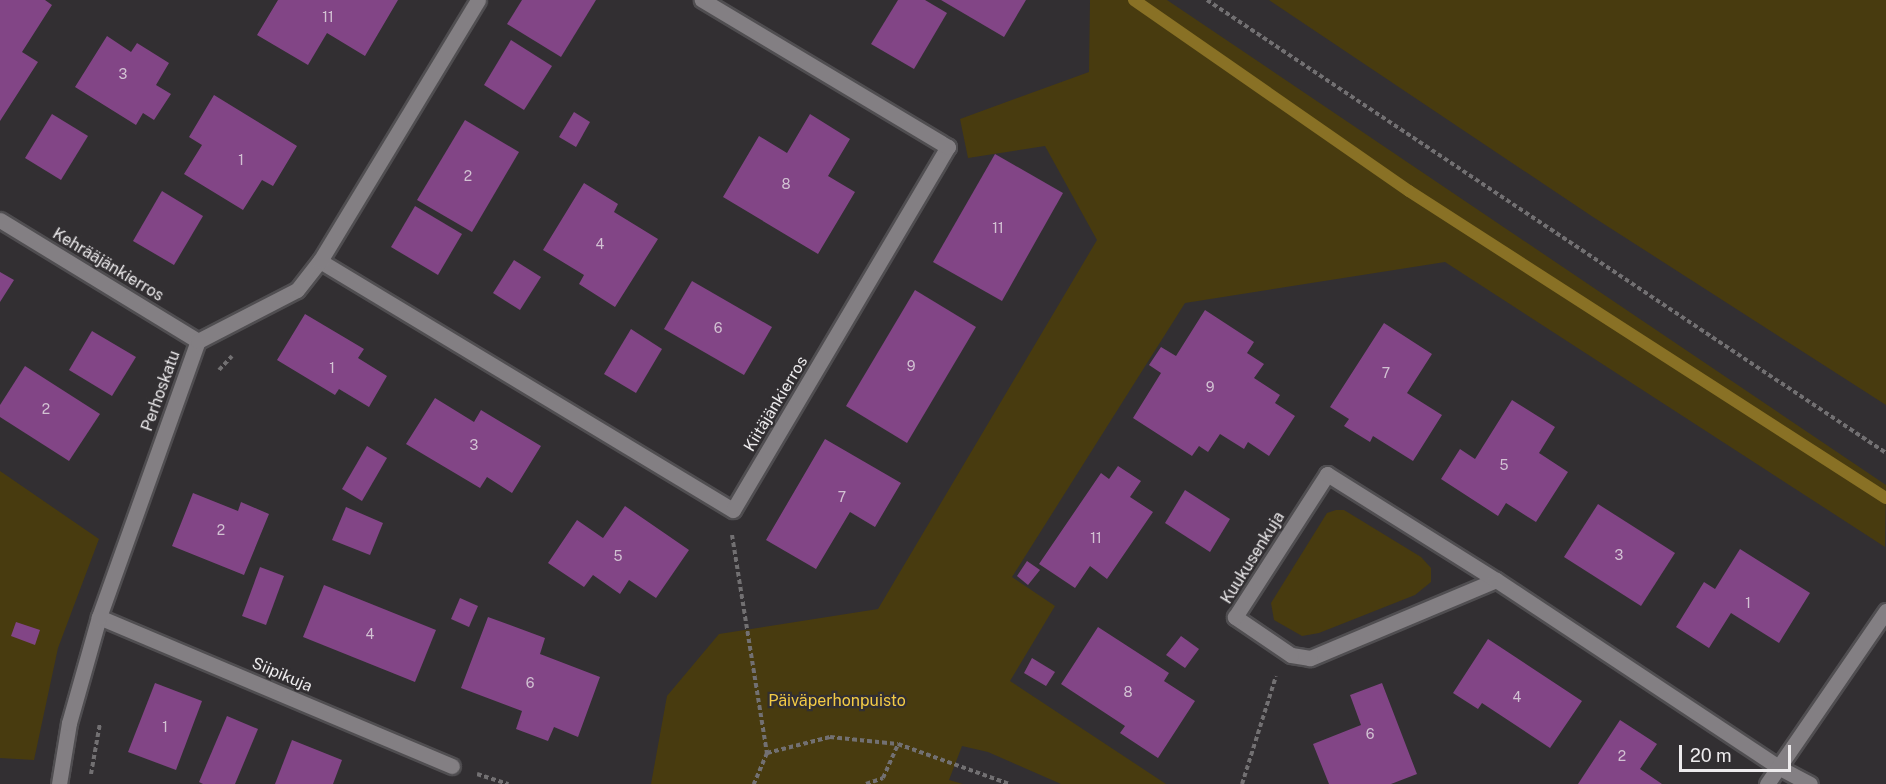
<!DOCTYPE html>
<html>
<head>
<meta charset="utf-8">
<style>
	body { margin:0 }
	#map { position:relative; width:1886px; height:784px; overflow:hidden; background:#322f32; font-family:"Public Sans",sans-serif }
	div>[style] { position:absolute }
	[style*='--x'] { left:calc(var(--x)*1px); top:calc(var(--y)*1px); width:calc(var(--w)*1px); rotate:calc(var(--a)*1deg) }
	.green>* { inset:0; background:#483b0f }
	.stream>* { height:12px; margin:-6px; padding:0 6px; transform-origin:6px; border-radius:6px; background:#897125 }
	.building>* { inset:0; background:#824586 }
	.path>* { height:4px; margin-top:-2px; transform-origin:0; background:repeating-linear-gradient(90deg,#727072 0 4.5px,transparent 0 7.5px) }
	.roads { filter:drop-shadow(2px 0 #504e51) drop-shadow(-2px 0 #504e51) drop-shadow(0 2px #504e51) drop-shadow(0 -2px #504e51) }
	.minor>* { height:15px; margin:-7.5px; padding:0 7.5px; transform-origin:7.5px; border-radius:7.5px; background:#837f83 }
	span { translate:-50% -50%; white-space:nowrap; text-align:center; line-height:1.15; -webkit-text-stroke:4.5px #322f32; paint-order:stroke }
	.number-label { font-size:14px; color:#d2c2d3 }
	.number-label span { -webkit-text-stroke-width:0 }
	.street-label { font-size:16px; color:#edebed }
	.park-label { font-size:16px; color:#f4cb45 }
	.scale { position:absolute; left:1679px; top:745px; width:112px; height:27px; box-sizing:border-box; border:3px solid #edebed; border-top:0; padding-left:8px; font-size:18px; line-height:21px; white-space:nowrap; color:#edebed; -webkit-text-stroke:4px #322f32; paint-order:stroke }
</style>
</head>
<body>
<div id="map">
	<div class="green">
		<div style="clip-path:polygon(1090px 0,1167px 0,1886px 485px,1885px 547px,1445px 262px,1185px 303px,1012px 577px,1055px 606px,1010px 681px,1166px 784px,1061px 784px,988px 752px,962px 746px,949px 780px,963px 784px,651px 784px,667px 696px,719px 634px,878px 609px,1097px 240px,1045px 146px,968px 158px,960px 119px,1089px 72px)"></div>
		<div style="clip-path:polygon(1269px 0,1886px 0,1886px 405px,1593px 217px)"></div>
		<div style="clip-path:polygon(0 471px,99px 539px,58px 648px,34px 760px,0 758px)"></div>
		<div style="clip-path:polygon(1336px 510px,1344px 510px,1421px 557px,1431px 568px,1431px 582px,1415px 595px,1319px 633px,1302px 636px,1274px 620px,1271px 603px,1327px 513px)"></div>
	</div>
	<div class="stream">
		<div style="--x:1134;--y:0;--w:335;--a:34.8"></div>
		<div style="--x:1409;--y:191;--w:567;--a:32.77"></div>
	</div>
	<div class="building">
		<div style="clip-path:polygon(0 0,45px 0,52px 5px,22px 52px,38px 62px,0 121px)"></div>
		<div style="clip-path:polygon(278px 0,398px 0,365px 56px,327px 33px,308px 65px,257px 35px)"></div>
		<div style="clip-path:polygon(522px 0,596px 0,561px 57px,507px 24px)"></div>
		<div style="clip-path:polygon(898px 0,925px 0,947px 13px,914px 69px,871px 44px)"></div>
		<div style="clip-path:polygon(941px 0,1026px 0,1004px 37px)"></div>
		<div style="clip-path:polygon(107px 36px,131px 52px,137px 43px,169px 63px,156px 85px,171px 94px,154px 120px,143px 113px,136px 125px,75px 87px)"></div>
		<div style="clip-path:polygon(511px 40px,552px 66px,524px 110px,484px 85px)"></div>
		<div style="clip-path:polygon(214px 95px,297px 146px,273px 186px,262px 180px,243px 210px,184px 174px,202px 145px,189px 137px)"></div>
		<div style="clip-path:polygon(574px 112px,590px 122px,576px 147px,559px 137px)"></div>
		<div style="clip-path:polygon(52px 114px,88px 136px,61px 180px,25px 158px)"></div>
		<div style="clip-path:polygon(810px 114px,850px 139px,828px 176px,855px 192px,818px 254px,723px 197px,759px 136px,787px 153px)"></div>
		<div style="clip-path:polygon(465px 120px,519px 152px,472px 232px,417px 200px)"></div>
		<div style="clip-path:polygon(995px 154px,1063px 193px,1002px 301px,933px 262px)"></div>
		<div style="clip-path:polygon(584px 183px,618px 204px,614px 212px,658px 239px,615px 307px,579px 284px,584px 275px,543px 250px)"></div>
		<div style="clip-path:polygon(162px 191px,203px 216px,174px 265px,133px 241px)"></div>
		<div style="clip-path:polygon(415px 206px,462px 234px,438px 275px,391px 247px)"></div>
		<div style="clip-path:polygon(514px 260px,541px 277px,520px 310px,493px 293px)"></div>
		<div style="clip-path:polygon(0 272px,14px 280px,0 302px)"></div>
		<div style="clip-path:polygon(692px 281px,772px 327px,744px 375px,664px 329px)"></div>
		<div style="clip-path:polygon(915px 290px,976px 327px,907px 443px,846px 406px)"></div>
		<div style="clip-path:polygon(1205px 310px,1254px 342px,1247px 353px,1264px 364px,1254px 378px,1280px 395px,1275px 403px,1295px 416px,1269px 456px,1248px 442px,1244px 449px,1220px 434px,1208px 452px,1199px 446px,1192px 456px,1133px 418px,1161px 373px,1149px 365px,1161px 347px,1176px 356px)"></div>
		<div style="clip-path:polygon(305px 314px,364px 349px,358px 358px,387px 376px,369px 407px,339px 389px,335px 395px,277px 360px)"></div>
		<div style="clip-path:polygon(1384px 323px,1432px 354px,1407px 393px,1442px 415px,1413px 461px,1373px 436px,1370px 442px,1344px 426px,1349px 419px,1330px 407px)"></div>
		<div style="clip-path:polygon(631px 329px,662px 349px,636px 393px,604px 374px)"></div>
		<div style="clip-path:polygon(92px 331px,136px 357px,112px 396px,69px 370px)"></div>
		<div style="clip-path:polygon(25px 366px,100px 414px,69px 461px,0 417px,0 405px)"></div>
		<div style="clip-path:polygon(435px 398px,474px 422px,481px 410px,541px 446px,512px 493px,487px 477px,480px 488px,406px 444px)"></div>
		<div style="clip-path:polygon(1512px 400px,1555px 427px,1539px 453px,1568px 472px,1536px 522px,1506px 503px,1498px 516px,1441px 479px,1460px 449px,1475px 459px)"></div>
		<div style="clip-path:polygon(825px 439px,901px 483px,875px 527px,850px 512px,816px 569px,766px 540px)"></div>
		<div style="clip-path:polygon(367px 446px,387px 458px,362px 501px,342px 489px)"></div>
		<div style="clip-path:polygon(1118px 466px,1141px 481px,1130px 497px,1153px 512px,1107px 579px,1090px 566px,1075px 588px,1039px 564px,1101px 473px,1109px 479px)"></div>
		<div style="clip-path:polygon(1185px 490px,1230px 519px,1210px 552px,1165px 523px)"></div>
		<div style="clip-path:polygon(193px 493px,238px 511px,241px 502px,269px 514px,244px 575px,172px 546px)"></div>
		<div style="clip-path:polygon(1598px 504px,1675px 553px,1641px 606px,1564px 557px)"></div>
		<div style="clip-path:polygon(625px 506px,689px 550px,656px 598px,629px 580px,620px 594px,593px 575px,584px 587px,548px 563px,577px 520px,603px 538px)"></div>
		<div style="clip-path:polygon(346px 507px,383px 523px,370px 555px,332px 540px)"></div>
		<div style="clip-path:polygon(1740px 549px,1810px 593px,1779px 643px,1731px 613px,1709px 648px,1676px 627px,1704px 582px,1715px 589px)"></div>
		<div style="clip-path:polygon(1027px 561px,1040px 570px,1028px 585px,1017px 576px)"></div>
		<div style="clip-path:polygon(260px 567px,284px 576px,266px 625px,242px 616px)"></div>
		<div style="clip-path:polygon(324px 585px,436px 630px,415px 682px,303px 637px)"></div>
		<div style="clip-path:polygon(460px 598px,478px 606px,469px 627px,451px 619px)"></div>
		<div style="clip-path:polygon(488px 617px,545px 638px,540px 654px,600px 677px,578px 737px,554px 727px,548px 741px,516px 729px,522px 711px,461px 688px)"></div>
		<div style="clip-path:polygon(16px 622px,40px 630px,35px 645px,11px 636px)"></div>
		<div style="clip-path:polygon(1098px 627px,1169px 673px,1164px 681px,1195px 701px,1158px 758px,1120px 733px,1125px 726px,1061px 684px)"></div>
		<div style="clip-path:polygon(1181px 636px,1199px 649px,1185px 668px,1166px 655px)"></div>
		<div style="clip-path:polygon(1488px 639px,1582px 701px,1550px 748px,1482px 703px,1478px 709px,1453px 693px)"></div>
		<div style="clip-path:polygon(1032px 658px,1055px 672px,1046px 686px,1024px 673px)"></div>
		<div style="clip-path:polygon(155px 683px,202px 701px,176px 770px,128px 752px)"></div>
		<div style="clip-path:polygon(1382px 683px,1417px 774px,1391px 784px,1329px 784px,1313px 744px,1361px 725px,1350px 695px)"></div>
		<div style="clip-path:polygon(227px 716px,258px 729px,235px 784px,203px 784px,199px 782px)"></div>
		<div style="clip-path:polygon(1620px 720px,1657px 744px,1640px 769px,1662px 784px,1578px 784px)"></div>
		<div style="clip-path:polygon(292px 740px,342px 760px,333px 784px,275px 784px)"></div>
	</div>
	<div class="path">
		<div style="--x:1207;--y:0;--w:816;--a:33.71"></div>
		<div style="--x:219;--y:370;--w:19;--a:-47"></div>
		<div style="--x:732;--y:535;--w:221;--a:80.9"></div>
		<div style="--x:767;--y:753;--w:34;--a:113"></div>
		<div style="--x:767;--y:753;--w:65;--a:-14.3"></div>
		<div style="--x:830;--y:737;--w:68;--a:5.9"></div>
		<div style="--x:898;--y:744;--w:118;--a:19.8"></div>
		<div style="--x:91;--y:774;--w:52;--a:-80"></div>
		<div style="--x:477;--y:774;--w:33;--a:18"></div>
		<div style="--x:866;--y:784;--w:18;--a:-19"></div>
		<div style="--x:883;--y:778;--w:37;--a:-66"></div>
		<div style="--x:1242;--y:784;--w:113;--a:-72.5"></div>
	</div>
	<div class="roads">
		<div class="minor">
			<div style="--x:0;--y:220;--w:232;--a:31.4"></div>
			<div style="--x:320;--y:261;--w:482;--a:31.1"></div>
			<div style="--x:733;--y:510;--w:422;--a:-59.4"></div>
			<div style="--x:948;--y:147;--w:287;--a:-149.1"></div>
			<div style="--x:1496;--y:580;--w:202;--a:157.2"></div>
			<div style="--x:1310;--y:658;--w:19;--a:-171"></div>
			<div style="--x:1291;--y:655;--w:68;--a:-145.8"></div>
			<div style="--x:1235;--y:617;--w:170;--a:-57.2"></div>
			<div style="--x:1327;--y:474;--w:199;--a:32.1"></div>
			<div style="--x:1496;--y:580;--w:338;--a:33.5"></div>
			<div style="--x:1778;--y:767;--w:36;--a:28"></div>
			<div style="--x:99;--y:617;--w:383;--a:22.9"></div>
			<div style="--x:59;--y:784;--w:62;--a:-80.7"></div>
			<div style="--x:69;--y:723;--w:110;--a:-74.2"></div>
			<div style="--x:99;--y:617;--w:293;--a:-70.3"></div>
			<div style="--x:198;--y:341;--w:111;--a:-27.3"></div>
			<div style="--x:297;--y:290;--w:37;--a:-52"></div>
			<div style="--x:320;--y:261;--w:305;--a:-58.8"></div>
			<div style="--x:1767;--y:784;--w:210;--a:-55.5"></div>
		</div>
	</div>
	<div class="number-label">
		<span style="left:328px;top:17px">11</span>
		<span style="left:123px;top:74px">3</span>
		<span style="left:241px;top:160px">1</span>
		<span style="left:468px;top:176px">2</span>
		<span style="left:786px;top:184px">8</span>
		<span style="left:998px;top:228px">11</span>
		<span style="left:600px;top:244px">4</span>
		<span style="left:718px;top:328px">6</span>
		<span style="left:911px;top:366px">9</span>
		<span style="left:332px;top:368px">1</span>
		<span style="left:1386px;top:373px">7</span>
		<span style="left:1210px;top:387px">9</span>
		<span style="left:46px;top:409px">2</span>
		<span style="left:474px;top:445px">3</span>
		<span style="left:1504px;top:465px">5</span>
		<span style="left:842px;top:497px">7</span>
		<span style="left:221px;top:530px">2</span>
		<span style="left:1096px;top:538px">11</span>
		<span style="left:1619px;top:555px">3</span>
		<span style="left:618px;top:556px">5</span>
		<span style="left:1748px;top:603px">1</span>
		<span style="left:370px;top:634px">4</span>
		<span style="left:530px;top:683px">6</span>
		<span style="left:1128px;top:692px">8</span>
		<span style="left:1517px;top:697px">4</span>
		<span style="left:165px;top:727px">1</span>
		<span style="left:1370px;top:734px">6</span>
		<span style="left:1622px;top:756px">2</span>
	</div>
	<div class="street-label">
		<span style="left:108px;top:265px;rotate:31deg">Kehrääjänkierros</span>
		<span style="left:161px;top:391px;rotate:-70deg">Perhoskatu</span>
		<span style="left:776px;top:404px;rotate:-59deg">Kiitäjänkierros</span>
		<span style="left:1253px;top:558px;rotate:-58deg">Kuukusenkuja</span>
		<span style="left:282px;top:675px;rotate:23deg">Siipikuja</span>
	</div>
	<div class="park-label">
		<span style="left:837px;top:701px">Päiväperhonpuisto</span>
	</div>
	<div class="scale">20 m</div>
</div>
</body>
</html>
